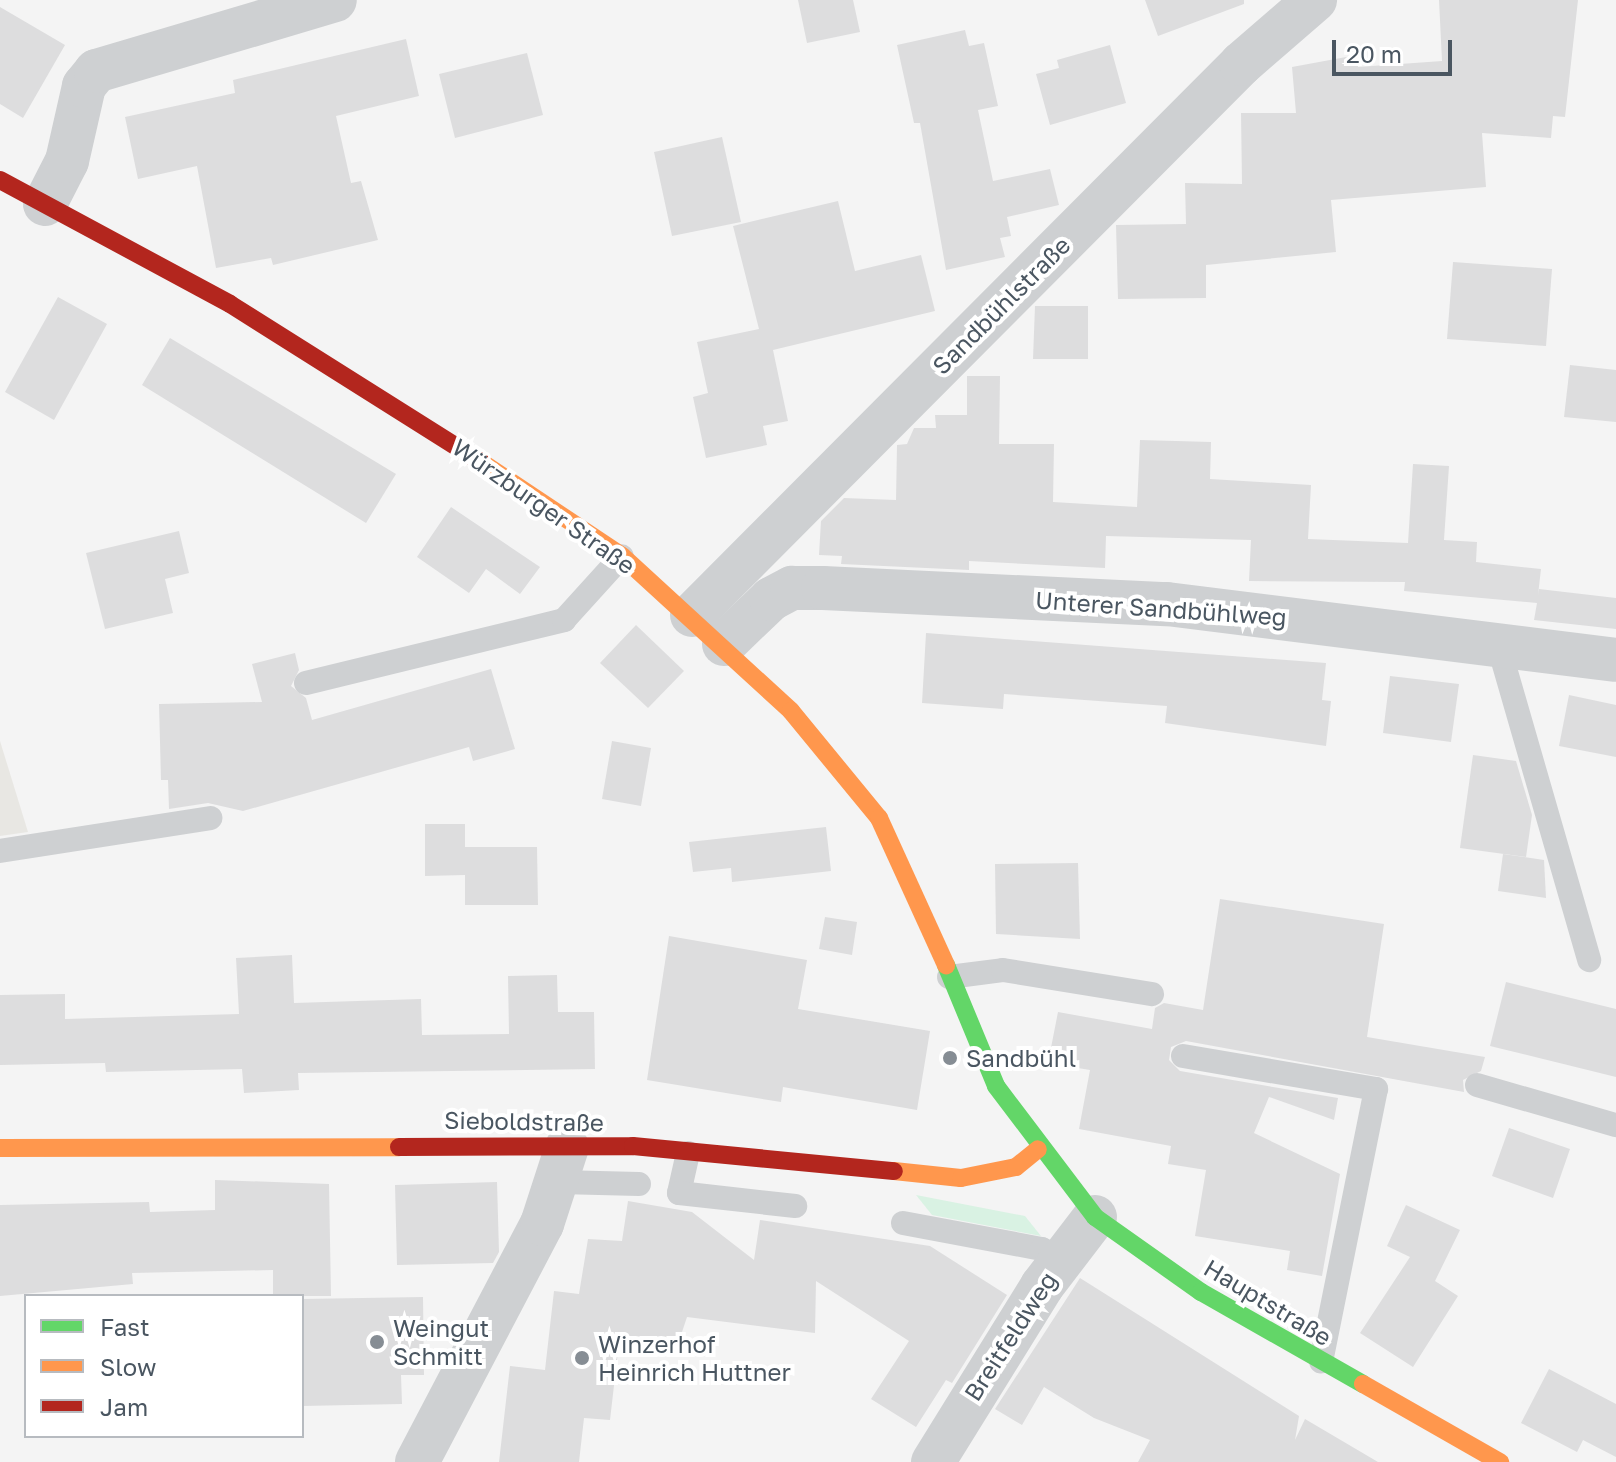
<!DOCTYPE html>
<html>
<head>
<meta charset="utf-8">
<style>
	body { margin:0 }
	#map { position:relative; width:1616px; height:1462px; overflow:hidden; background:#f4f4f4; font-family:"Golos Text",sans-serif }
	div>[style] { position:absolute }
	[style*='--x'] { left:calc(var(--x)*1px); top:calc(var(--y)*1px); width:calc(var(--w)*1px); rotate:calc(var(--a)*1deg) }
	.commercial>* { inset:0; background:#e8e7e3 }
	.green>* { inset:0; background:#d9f2e3 }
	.building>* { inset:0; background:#ddddde }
	.lane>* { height:24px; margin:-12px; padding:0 12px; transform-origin:12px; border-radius:12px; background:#ced0d2 }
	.street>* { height:44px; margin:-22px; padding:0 22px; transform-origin:22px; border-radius:22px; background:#ced0d2 }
	.fast>* { height:18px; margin:-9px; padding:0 9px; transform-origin:9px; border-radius:9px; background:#63d668 }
	.slow>* { height:18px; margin:-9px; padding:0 9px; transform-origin:9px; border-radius:9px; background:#ff974d }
	.jam>* { height:18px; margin:-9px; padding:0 9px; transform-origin:9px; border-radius:9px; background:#b3261e }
	.dots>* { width:22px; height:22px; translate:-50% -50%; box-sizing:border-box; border:4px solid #fff; border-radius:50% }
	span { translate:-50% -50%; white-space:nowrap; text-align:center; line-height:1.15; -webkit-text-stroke:8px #fff; paint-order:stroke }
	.street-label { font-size:24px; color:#4a5661 }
	.poi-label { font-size:24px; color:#4a5661 }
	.left { translate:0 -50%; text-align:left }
	.legend { position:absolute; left:24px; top:1294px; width:280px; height:144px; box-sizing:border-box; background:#fff; border:2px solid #b7bbc0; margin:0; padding:10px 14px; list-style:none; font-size:24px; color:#4a5661 }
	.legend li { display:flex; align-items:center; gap:16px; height:40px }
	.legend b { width:40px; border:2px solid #b7bbc0 }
	.scale { position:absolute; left:1332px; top:40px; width:120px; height:36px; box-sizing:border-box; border:4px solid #4a5661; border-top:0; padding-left:10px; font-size:24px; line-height:28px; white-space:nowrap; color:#4a5661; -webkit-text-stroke:6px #fff; paint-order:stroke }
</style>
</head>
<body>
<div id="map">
	<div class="commercial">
		<div style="clip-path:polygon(0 741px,28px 832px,0 836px)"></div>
	</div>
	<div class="green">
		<div style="clip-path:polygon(916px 1195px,1025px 1216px,1041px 1236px,932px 1215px)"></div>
	</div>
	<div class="building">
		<div style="clip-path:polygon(798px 0,853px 0,860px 32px,807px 43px)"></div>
		<div style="clip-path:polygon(1145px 0,1244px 0,1244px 4px,1158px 36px)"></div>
		<div style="clip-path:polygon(1439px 0,1578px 0,1565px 117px,1553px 116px,1551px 138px,1482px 133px,1486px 187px,1331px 200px,1336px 252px,1206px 265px,1206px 298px,1118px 299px,1116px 225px,1186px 224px,1185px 183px,1242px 184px,1241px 113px,1296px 113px,1292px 67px,1357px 55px,1358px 67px,1442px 61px)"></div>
		<div style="clip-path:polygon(0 7px,65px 45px,23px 118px,0 104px)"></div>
		<div style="clip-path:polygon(965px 30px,969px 46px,984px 43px,998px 106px,978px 110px,993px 181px,1050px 169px,1059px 205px,1007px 217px,1011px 236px,1000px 238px,1005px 257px,946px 270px,920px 123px,914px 123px,897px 45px)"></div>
		<div style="clip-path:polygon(406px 39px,419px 96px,336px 116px,351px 183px,361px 181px,378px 240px,273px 265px,271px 258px,216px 268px,197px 166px,138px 179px,125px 117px,235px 93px,233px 80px)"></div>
		<div style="clip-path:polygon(1110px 45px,1126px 103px,1050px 125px,1036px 74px,1059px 68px,1057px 60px)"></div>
		<div style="clip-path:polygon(527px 53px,543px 115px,455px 138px,439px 74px)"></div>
		<div style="clip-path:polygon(722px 137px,741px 222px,672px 236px,654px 152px)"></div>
		<div style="clip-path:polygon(838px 201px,855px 271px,921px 255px,935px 311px,773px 350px,788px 421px,763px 426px,767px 445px,706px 458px,693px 397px,708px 393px,697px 342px,759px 329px,733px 226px)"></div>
		<div style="clip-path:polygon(1453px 262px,1552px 269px,1546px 346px,1447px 339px)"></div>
		<div style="clip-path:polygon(58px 297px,107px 324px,54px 420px,5px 392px)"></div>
		<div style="clip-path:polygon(1088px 306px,1088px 359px,1033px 359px,1035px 306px)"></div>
		<div style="clip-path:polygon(170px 338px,396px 474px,366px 523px,142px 385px)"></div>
		<div style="clip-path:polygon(1570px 365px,1616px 370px,1616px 422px,1564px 417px)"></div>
		<div style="clip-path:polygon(967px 376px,1000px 376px,999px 444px,1054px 444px,1053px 502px,1137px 507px,1140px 440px,1211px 442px,1210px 479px,1311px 485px,1308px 539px,1408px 543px,1413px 464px,1449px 466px,1444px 540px,1477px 542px,1476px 562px,1541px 569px,1538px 595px,1539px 589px,1616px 598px,1616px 629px,1534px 620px,1537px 603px,1404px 591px,1405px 582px,1249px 581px,1251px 540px,1106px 536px,1105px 568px,969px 561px,969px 570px,841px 564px,842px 556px,819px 555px,821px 521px,844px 498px,896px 500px,897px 445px,907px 444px,914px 428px,936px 428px,935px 415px,967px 415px)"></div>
		<div style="clip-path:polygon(451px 507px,540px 567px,520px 594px,486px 569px,469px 593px,417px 557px)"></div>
		<div style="clip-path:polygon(179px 531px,189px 573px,165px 579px,173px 613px,105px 629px,86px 553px)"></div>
		<div style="clip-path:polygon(636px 625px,684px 671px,648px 708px,600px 663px)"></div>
		<div style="clip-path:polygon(926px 633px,1326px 663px,1322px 700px,1331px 701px,1326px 746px,1165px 723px,1167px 706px,1004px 694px,1003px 709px,922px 703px)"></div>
		<div style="clip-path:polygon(295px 653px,299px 670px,291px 686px,306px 698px,312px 720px,491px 669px,515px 749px,473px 761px,469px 747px,243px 811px,208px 803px,169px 809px,168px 780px,161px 780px,159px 704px,262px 702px,252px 664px)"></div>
		<div style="clip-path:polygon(1390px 676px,1459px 684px,1451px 742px,1383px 733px)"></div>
		<div style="clip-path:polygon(1569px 695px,1616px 705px,1616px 757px,1559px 746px)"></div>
		<div style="clip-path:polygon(612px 741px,651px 748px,641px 806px,602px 799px)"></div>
		<div style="clip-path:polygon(1473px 755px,1516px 761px,1532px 815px,1526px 857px,1460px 848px)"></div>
		<div style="clip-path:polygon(425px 824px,465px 824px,465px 875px,425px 876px)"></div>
		<div style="clip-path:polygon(826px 827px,831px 871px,732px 882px,731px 868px,693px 872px,689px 842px)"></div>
		<div style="clip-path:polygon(465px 847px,537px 847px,538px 905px,465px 905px)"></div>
		<div style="clip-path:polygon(1503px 854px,1544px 860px,1546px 898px,1498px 891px)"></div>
		<div style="clip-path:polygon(1078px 863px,1080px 939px,996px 934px,995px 864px)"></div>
		<div style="clip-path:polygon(1220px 899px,1384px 924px,1367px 1037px,1485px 1057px,1481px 1071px,1463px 1080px,1464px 1092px,1186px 1041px,1171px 1047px,1169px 1060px,1180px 1071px,1338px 1098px,1334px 1120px,1269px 1097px,1254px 1133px,1340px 1174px,1322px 1276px,1287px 1270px,1290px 1251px,1195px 1236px,1206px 1170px,1168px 1164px,1171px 1146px,1079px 1129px,1090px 1070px,1048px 1063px,1058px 1012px,1152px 1029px,1155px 1008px,1164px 1003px,1203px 1010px)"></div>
		<div style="clip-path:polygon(825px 917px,857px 922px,852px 955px,819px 949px)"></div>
		<div style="clip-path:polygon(669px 936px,807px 960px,798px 1009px,930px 1031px,917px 1110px,783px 1087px,781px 1102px,647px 1080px)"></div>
		<div style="clip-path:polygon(292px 955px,294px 1003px,421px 999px,422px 1035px,509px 1034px,508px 976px,557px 975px,558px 1012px,594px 1012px,595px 1069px,298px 1073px,299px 1090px,244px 1093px,242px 1069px,106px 1072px,105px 1063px,0 1065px,0 995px,65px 994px,65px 1019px,239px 1014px,236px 958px)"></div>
		<div style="clip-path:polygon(1506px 982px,1616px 1009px,1616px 1077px,1490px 1046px)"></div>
		<div style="clip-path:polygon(1509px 1128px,1570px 1149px,1553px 1198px,1492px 1176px)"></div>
		<div style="clip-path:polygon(215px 1180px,329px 1184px,331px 1296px,273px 1296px,273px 1270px,132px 1273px,133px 1284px,0 1296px,0 1205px,149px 1202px,150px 1212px,215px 1210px)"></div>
		<div style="clip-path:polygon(497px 1182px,499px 1252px,493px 1263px,397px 1265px,395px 1185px)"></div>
		<div style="clip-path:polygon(628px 1201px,692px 1212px,754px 1260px,760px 1220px,930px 1246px,1007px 1295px,952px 1383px,946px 1380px,916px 1427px,871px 1399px,909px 1341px,816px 1281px,815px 1333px,687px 1317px,674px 1356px,618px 1351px,610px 1420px,584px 1418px,579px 1462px,499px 1462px,510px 1366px,545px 1370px,554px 1291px,579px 1294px,588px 1239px,622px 1241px)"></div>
		<div style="clip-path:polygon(1406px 1205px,1460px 1230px,1435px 1281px,1458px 1296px,1413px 1367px,1360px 1333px,1410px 1257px,1387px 1246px)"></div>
		<div style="clip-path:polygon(1080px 1278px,1299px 1416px,1295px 1440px,1305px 1419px,1378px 1462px,1138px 1462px,1150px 1440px,1094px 1418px,1044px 1387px,1022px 1425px,995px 1409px)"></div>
		<div style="clip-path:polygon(423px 1297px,424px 1375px,401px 1375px,402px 1404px,302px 1406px,302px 1299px)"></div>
		<div style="clip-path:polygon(1549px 1369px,1616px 1404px,1616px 1457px,1583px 1440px,1577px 1452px,1521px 1423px)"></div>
	</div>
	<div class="lane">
		<div style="--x:1498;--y:644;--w:329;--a:73.9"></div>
		<div style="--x:306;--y:683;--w:266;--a:-13.7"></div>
		<div style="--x:564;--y:620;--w:86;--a:-47.8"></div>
		<div style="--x:0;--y:851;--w:213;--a:-8.9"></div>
		<div style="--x:949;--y:977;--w:54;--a:-7.4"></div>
		<div style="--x:1003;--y:970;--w:151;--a:9.2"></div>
		<div style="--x:1183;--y:1056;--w:196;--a:9.7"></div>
		<div style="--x:1376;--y:1089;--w:278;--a:101.4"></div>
		<div style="--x:1477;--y:1085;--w:145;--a:16.1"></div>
		<div style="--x:688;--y:1153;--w:41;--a:102.7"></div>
		<div style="--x:679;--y:1193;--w:117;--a:6.4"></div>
		<div style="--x:559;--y:1182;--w:80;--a:1.4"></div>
		<div style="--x:903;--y:1223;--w:141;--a:10.6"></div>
		<div style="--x:1042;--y:1249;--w:22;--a:34"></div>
	</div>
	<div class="street">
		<div style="--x:45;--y:204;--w:48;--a:-62.9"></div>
		<div style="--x:67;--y:161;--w:77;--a:-77.2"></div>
		<div style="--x:84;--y:86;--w:19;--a:-51"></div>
		<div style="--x:96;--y:71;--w:249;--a:-16.5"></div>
		<div style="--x:692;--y:615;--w:778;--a:-45.1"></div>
		<div style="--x:1241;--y:64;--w:98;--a:-40.9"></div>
		<div style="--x:724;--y:644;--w:65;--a:-43.8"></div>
		<div style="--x:771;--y:599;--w:24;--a:-28"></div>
		<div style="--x:792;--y:588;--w:31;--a:0"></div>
		<div style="--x:823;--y:588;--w:344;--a:2.7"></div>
		<div style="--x:1167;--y:604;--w:452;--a:7.1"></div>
		<div style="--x:417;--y:1462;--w:269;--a:-62.3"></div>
		<div style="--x:542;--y:1224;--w:81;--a:-72"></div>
		<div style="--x:933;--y:1462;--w:207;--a:-58.2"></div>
		<div style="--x:1042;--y:1286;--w:87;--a:-52.5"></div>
	</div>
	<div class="fast">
		<div style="--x:946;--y:965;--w:131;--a:67.5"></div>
		<div style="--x:996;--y:1086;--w:164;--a:52.9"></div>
		<div style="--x:1095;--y:1217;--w:130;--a:35.3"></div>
		<div style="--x:1201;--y:1292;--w:186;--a:29.6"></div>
	</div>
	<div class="slow">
		<div style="--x:481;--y:462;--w:169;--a:33.7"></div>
		<div style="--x:622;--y:556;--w:229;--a:42.5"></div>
		<div style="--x:791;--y:711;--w:139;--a:50.6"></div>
		<div style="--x:879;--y:818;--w:162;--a:65.5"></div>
		<div style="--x:0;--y:1148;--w:399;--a:-0.1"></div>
		<div style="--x:894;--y:1171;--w:67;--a:6"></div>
		<div style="--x:961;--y:1178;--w:56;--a:-11.3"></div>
		<div style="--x:1016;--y:1167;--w:28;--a:-39"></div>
		<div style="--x:1363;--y:1384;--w:158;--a:29.7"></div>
	</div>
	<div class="jam">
		<div style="--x:0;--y:180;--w:261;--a:28.3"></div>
		<div style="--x:230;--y:304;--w:297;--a:32.2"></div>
		<div style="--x:399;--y:1147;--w:234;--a:-0.2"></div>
		<div style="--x:633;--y:1146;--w:262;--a:5.5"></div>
	</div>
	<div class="dots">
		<div style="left:950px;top:1058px;background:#868d94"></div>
		<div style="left:377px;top:1342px;background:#868d94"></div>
		<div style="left:582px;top:1358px;background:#868d94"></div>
	</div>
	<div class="street-label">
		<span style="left:1001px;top:305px;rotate:-45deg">Sandbühlstraße</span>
		<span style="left:544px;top:506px;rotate:35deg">Würzburger Straße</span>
		<span style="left:1161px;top:608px;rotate:4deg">Unterer Sandbühlweg</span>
		<span style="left:524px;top:1121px;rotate:1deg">Sieboldstraße</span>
		<span style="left:1268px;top:1302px;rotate:31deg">Hauptstraße</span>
		<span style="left:1010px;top:1336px;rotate:-57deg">Breitfeldweg</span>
	</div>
	<div class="poi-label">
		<span class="left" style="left:966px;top:1058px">Sandbühl</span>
		<span class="left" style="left:393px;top:1342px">Weingut<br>Schmitt</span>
		<span class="left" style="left:598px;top:1358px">Winzerhof<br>Heinrich Huttner</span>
	</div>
	<ul class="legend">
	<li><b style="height:10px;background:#63d668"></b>Fast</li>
	<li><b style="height:10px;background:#ff974d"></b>Slow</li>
	<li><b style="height:10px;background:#b3261e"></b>Jam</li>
	</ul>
	<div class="scale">20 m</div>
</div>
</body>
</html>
